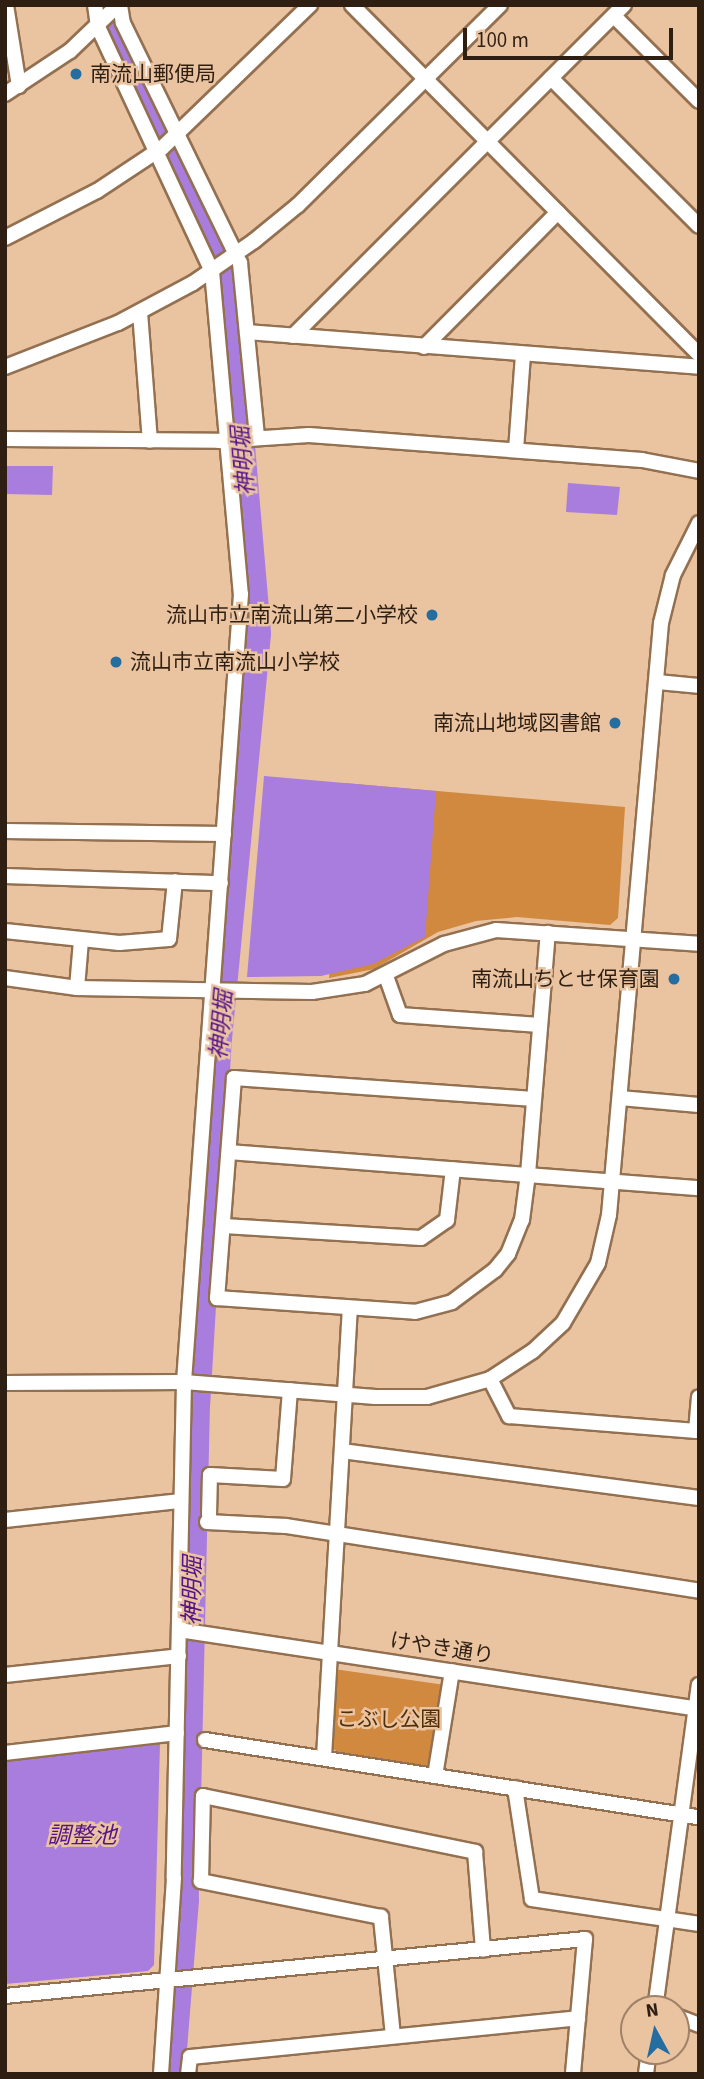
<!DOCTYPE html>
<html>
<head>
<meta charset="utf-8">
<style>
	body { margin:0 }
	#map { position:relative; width:704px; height:2079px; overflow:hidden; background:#eac3a1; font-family:"Source Sans 3","Noto Sans JP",sans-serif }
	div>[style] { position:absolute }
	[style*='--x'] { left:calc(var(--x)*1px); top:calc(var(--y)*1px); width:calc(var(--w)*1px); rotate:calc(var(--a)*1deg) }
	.green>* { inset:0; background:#d0893f }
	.water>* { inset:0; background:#a97dde }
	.river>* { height:24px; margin:-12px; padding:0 12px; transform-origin:12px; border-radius:12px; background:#a97dde }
	.roads { filter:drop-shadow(2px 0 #937050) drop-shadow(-2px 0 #937050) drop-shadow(0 2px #937050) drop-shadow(0 -2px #937050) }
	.minor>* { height:14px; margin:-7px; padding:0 7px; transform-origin:7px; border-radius:7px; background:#fff }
	.dots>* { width:19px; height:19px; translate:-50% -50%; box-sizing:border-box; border:4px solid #eac3a1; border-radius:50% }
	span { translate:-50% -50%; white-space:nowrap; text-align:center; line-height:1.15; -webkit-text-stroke:5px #eac3a1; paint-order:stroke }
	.poi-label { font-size:21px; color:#2e1f12 }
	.left { translate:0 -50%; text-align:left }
	.right { translate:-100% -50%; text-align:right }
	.street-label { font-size:21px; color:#2e1f12 }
	.park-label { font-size:21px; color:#502e07 }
	.water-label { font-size:23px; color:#561389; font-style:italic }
	.frame { position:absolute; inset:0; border:7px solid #2e1f12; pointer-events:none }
	.north { position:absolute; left:620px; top:1995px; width:70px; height:70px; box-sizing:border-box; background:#eac3a1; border:2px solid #9f8168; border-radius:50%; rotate:352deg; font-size:19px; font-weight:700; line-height:28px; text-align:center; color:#2e1f12 }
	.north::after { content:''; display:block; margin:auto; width:24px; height:32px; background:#246da1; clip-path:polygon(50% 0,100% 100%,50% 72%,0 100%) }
	.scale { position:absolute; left:463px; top:28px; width:210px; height:32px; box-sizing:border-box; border:4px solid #2e1f12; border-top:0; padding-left:9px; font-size:21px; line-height:24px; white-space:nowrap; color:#2e1f12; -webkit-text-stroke:5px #eac3a1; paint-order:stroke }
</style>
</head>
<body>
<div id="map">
	<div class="green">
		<div style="clip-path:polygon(344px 783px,625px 807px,618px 918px,610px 925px,517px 917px,476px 921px,438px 932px,374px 969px,329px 978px)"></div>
		<div style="clip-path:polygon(334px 1669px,445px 1685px,430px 1763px,422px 1767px,337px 1752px,331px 1746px)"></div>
	</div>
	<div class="water">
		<div style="clip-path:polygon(5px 466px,53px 466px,52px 495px,5px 494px)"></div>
		<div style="clip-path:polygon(568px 483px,620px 487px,617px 515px,566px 512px)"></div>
		<div style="clip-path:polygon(264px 776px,436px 791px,425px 937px,373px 964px,321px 976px,247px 977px)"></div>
		<div style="clip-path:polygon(160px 1744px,154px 1965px,148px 1971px,5px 1984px,5px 1761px)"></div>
	</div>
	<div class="river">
		<div style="--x:108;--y:5;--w:29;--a:80"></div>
		<div style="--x:113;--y:34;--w:263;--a:64.1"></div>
		<div style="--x:228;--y:271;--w:364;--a:85.1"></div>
		<div style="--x:259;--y:634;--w:405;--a:95.5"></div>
		<div style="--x:220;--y:1037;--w:368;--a:93.4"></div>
		<div style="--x:198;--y:1404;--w:496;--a:91.3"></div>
		<div style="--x:187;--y:1900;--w:175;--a:94.6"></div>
	</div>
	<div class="roads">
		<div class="minor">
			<div style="--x:6;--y:5;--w:82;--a:80.9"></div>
			<div style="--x:95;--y:5;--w:22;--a:82"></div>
			<div style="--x:98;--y:27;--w:269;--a:65"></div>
			<div style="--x:212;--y:271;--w:324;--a:84.9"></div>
			<div style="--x:241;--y:594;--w:790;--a:94.14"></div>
			<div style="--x:184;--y:1382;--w:496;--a:91.2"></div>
			<div style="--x:174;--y:1878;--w:196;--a:93.8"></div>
			<div style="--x:120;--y:5;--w:18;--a:81"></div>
			<div style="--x:123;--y:23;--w:267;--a:64"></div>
			<div style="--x:240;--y:263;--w:175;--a:84.4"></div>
			<div style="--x:352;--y:5;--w:492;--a:45.2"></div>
			<div style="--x:614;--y:16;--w:120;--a:45"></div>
			<div style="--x:551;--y:78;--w:209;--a:45"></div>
			<div style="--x:5;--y:94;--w:78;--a:-33.5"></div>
			<div style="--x:70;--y:51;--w:66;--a:-43.8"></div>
			<div style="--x:5;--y:238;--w:103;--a:-27.1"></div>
			<div style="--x:97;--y:191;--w:78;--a:-33.5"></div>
			<div style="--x:162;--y:148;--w:206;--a:-44"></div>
			<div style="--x:140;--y:312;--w:129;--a:85.6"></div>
			<div style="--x:247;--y:332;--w:453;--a:4.4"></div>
			<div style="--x:293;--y:336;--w:468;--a:-45"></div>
			<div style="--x:424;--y:347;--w:190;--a:-45.2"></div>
			<div style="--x:5;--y:367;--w:121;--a:-21.3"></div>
			<div style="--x:118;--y:323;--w:85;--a:-28.1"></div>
			<div style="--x:193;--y:283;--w:74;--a:-34.5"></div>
			<div style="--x:254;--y:241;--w:57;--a:-39.3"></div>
			<div style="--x:298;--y:205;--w:284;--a:-44.7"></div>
			<div style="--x:5;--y:439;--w:214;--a:0.5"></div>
			<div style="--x:219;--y:441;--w:90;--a:-3.8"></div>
			<div style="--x:309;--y:435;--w:334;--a:4.3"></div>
			<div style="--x:642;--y:460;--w:58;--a:10.9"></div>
			<div style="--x:516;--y:450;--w:96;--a:-85.8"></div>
			<div style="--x:657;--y:682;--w:42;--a:5.4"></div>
			<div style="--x:5;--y:831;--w:219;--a:0.8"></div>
			<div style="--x:5;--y:876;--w:216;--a:1.9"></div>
			<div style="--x:5;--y:931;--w:115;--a:6"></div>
			<div style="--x:119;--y:943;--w:50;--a:-4.6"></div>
			<div style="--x:169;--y:939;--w:58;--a:-84.1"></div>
			<div style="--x:386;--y:976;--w:41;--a:70.3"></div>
			<div style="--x:400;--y:1015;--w:140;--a:4.1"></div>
			<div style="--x:5;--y:978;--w:73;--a:7.9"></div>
			<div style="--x:77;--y:988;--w:235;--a:1"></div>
			<div style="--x:312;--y:992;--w:54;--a:-8.6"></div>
			<div style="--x:365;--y:984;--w:89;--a:-26.9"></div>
			<div style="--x:444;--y:944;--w:54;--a:-15.1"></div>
			<div style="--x:496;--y:930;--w:203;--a:3.9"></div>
			<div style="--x:77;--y:988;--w:48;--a:-85.2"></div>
			<div style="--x:620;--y:1098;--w:79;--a:5.1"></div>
			<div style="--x:534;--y:1099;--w:301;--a:-176"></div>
			<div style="--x:234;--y:1078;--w:221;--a:94.4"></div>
			<div style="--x:217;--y:1298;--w:198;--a:4"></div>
			<div style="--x:415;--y:1312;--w:38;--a:-15"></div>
			<div style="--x:452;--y:1302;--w:54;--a:-36.7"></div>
			<div style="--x:495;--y:1270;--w:21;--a:-51"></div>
			<div style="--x:508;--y:1254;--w:37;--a:-68"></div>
			<div style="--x:522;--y:1220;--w:46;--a:-82.6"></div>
			<div style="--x:528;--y:1174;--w:242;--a:-85.3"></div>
			<div style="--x:229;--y:1152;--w:471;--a:4.4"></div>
			<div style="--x:224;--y:1226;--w:197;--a:3.5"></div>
			<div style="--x:421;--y:1238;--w:32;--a:-35"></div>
			<div style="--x:447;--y:1220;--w:51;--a:-83.3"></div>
			<div style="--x:490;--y:1379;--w:42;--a:62.8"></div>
			<div style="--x:509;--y:1416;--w:188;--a:4.6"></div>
			<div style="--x:696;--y:1431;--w:34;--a:-85"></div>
			<div style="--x:5;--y:1383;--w:179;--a:-0.3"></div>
			<div style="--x:184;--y:1382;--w:192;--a:4.5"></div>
			<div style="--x:375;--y:1397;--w:52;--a:0"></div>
			<div style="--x:427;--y:1397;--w:66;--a:-15.9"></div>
			<div style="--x:490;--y:1379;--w:51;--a:-33.1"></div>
			<div style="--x:533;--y:1351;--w:41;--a:-43"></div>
			<div style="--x:563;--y:1323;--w:69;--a:-59.7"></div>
			<div style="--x:598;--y:1263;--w:49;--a:-77.1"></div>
			<div style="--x:609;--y:1215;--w:594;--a:-84.98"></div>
			<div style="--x:661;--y:623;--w:49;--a:-76"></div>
			<div style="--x:673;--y:575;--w:58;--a:-63.4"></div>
			<div style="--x:342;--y:1451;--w:360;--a:7.5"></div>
			<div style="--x:209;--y:1515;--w:40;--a:-88.6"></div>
			<div style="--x:210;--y:1475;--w:73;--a:3.1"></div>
			<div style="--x:283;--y:1479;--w:89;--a:-85.5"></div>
			<div style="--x:5;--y:1520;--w:177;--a:-6.2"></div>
			<div style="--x:207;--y:1522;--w:79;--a:2.9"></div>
			<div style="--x:286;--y:1526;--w:418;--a:8.9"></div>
			<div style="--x:179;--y:1630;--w:526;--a:8.64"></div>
			<div style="--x:5;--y:1675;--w:175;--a:-6.2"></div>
			<div style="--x:205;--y:1740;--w:500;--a:8.9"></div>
			<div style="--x:5;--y:1753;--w:173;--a:-6.6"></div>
			<div style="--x:324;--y:1757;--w:449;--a:-86.7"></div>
			<div style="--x:435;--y:1776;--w:106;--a:-80.8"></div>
			<div style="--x:515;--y:1788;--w:112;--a:81.3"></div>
			<div style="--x:532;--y:1899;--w:169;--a:8.5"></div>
			<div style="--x:5;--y:1996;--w:583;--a:-5.61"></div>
			<div style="--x:585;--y:1939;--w:136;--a:95.1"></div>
			<div style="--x:655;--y:2009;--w:327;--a:-82.3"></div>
			<div style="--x:676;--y:2016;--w:25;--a:21"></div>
			<div style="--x:393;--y:2036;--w:120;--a:-95.8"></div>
			<div style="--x:381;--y:1917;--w:184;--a:-168.7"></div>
			<div style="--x:201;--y:1881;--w:85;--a:-88.7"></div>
			<div style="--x:203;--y:1796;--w:278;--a:11.6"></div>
			<div style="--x:475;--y:1852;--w:98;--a:85.3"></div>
			<div style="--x:188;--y:2074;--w:17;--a:-83"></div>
			<div style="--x:190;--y:2057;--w:390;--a:-5.7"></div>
			<div style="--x:646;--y:2074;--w:23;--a:-83"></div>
		</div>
	</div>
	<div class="dots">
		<div style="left:76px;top:74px;background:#246da1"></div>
		<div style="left:432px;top:615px;background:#246da1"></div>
		<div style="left:116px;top:662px;background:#246da1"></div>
		<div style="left:615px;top:723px;background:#246da1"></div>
		<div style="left:674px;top:979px;background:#246da1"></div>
	</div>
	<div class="poi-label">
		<span class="left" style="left:90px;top:74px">南流山郵便局</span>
		<span class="right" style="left:418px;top:615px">流山市立南流山第二小学校</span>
		<span class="left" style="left:130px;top:662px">流山市立南流山小学校</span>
		<span class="right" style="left:601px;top:723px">南流山地域図書館</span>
		<span class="right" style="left:660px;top:979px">南流山ちとせ保育園</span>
	</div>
	<div class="street-label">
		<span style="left:442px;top:1648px;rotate:9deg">けやき通り</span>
	</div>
	<div class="park-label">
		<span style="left:389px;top:1719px">こぶし公園</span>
	</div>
	<div class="water-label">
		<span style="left:244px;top:461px;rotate:-95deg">神明堀</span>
		<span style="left:222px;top:1025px;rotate:-85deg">神明堀</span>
		<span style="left:193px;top:1591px;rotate:-89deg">神明堀</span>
		<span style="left:82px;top:1836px">調整池</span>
	</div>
	<div class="frame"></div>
	<div class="north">N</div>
	<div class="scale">100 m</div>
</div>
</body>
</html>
